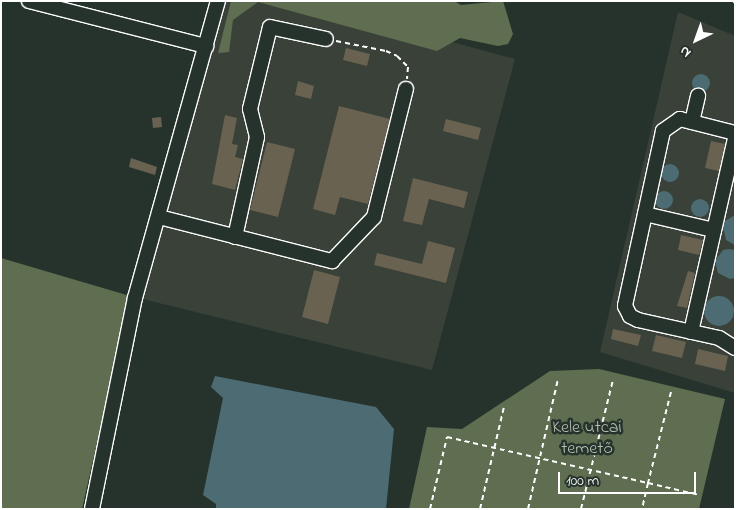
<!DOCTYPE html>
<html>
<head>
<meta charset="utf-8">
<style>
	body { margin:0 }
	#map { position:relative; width:736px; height:510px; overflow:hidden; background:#26332d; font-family:"Indie Flower",sans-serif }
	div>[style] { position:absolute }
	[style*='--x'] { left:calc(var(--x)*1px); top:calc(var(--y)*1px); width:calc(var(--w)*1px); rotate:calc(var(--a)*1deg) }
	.built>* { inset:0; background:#3a4138 }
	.green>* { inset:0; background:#5f6e50 }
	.water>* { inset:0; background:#4c6b73 }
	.round { border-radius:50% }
	.building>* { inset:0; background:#696251 }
	.path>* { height:2px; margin-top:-1px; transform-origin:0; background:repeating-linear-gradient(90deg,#fff 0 5px,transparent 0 9px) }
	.roads { filter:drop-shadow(1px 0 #fff) drop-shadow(-1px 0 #fff) drop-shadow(0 1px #fff) drop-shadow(0 -1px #fff) }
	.minor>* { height:14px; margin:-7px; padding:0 7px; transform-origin:7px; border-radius:7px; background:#26332d }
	span { translate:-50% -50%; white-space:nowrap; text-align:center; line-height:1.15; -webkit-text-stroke:5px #26332d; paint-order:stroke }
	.park-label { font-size:18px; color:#b7beb0 }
	.frame { position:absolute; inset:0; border:2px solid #fff; pointer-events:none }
	.north { position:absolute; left:671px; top:15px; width:50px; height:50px; -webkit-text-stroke:4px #26332d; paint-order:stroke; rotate:222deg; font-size:14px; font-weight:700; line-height:20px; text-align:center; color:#fff }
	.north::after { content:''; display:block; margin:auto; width:18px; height:22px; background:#fff; clip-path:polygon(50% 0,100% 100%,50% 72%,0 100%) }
	.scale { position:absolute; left:558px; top:472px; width:138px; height:22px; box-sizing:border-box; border:2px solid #fff; border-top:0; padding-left:6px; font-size:15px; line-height:18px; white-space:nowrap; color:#fff; -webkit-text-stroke:4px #26332d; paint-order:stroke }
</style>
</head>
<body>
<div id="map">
	<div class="built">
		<div style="clip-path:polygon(215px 1px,301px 1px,515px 59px,432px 370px,130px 296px)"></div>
		<div style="clip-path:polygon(678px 12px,735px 36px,735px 393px,600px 352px)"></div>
	</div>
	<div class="green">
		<div style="clip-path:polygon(231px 1px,454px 1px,461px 5px,503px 1px,513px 34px,508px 44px,498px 46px,460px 38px,437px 51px,258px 2px,233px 20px,229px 52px,218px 53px)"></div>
		<div style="clip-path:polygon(1px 258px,130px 296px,82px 509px,1px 509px)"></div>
		<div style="clip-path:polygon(599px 369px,725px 399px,699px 509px,409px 509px,427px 427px,462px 429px,550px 371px)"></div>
	</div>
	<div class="water">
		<div class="round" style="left:692px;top:74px;width:18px;height:18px"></div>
		<div class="round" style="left:661px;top:164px;width:18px;height:18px"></div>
		<div class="round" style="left:655px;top:191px;width:18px;height:18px"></div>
		<div class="round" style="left:691px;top:199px;width:18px;height:18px"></div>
		<div style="clip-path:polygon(735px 215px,735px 245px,726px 240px,723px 227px,725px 221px)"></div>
		<div style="clip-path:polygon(729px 249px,735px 250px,735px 278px,730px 279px,718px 273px,715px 261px,723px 250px)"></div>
		<div class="round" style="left:704px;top:296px;width:30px;height:30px"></div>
		<div style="clip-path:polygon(215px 376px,376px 407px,394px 429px,386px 509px,216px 509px,216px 504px,203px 495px,223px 398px,211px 387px)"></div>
	</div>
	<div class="building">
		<div style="clip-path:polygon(346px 48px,370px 54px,367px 66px,343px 60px)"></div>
		<div style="clip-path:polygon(298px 81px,314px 86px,311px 99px,295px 95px)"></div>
		<div style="clip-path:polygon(339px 106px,390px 119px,368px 204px,340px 197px,335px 215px,313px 209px)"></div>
		<div style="clip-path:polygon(225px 115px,237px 118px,232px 144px,238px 145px,235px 157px,243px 159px,235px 190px,212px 184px)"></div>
		<div style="clip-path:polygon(161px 117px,162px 127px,153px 128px,152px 118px)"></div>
		<div style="clip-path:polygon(446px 119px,481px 128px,478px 140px,443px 131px)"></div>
		<div style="clip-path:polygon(711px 141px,725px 144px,719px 171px,705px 168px)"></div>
		<div style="clip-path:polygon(267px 142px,295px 149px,278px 217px,250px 210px)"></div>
		<div style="clip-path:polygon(131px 158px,157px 167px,155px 175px,129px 167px)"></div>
		<div style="clip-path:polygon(413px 178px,468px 192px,464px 208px,429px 199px,422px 225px,403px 221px)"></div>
		<div style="clip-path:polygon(681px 235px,703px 240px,699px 255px,678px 250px)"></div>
		<div style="clip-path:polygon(428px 241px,455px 248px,446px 283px,374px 265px,377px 253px,422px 264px)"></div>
		<div style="clip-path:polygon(314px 270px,340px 277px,328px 324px,302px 317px)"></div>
		<div style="clip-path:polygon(688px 271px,695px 273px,687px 308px,677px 306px)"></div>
		<div style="clip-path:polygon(613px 329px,641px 335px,638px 346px,611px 339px)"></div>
		<div style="clip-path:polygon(656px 335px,686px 342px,682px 358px,652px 351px)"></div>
		<div style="clip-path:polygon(698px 349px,728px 356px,725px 371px,695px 364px)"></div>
	</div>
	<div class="path">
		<div style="--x:733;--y:1;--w:3;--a:45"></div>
		<div style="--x:336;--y:41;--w:51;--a:11.3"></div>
		<div style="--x:386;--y:51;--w:12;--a:24"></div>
		<div style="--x:397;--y:56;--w:16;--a:45"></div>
		<div style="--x:408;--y:67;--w:12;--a:95"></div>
		<div style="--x:671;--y:392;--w:94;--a:104.2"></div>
		<div style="--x:648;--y:483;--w:52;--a:13.2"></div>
		<div style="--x:430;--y:509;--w:74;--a:-76.7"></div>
		<div style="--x:447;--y:437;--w:206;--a:12.9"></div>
		<div style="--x:648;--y:483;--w:27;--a:103"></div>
		<div style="--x:480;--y:509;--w:105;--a:-76.8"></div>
		<div style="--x:528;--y:509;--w:133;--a:-77"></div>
		<div style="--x:581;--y:509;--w:133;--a:-76.1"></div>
	</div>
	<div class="roads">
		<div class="minor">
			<div style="--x:29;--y:1;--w:183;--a:14.3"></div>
			<div style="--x:692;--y:122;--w:27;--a:-77"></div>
			<div style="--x:735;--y:133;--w:57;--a:-165.7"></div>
			<div style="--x:680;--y:119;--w:21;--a:145"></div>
			<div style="--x:663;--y:131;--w:179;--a:102.3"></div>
			<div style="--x:625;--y:306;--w:11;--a:63"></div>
			<div style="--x:630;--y:316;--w:9;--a:27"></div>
			<div style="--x:638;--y:320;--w:83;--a:12.5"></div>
			<div style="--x:719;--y:338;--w:19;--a:32"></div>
			<div style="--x:645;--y:214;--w:71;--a:13.1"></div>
			<div style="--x:159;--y:217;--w:179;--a:14.3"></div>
			<div style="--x:332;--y:261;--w:61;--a:-46.3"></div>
			<div style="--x:374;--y:217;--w:132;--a:-76"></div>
			<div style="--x:235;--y:237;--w:102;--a:-77.6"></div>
			<div style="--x:257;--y:137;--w:29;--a:-104"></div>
			<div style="--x:250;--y:109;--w:84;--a:-76.3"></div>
			<div style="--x:270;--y:27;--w:57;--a:12.1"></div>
			<div style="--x:691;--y:332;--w:199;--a:-77.2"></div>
			<div style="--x:92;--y:509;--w:215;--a:-78.5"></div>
			<div style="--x:135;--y:298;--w:308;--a:-74.4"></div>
		</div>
	</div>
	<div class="park-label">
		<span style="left:587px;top:439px">Kele utcai<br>temető</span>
	</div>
	<div class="frame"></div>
	<div class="north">N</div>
	<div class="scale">100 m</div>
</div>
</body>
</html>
